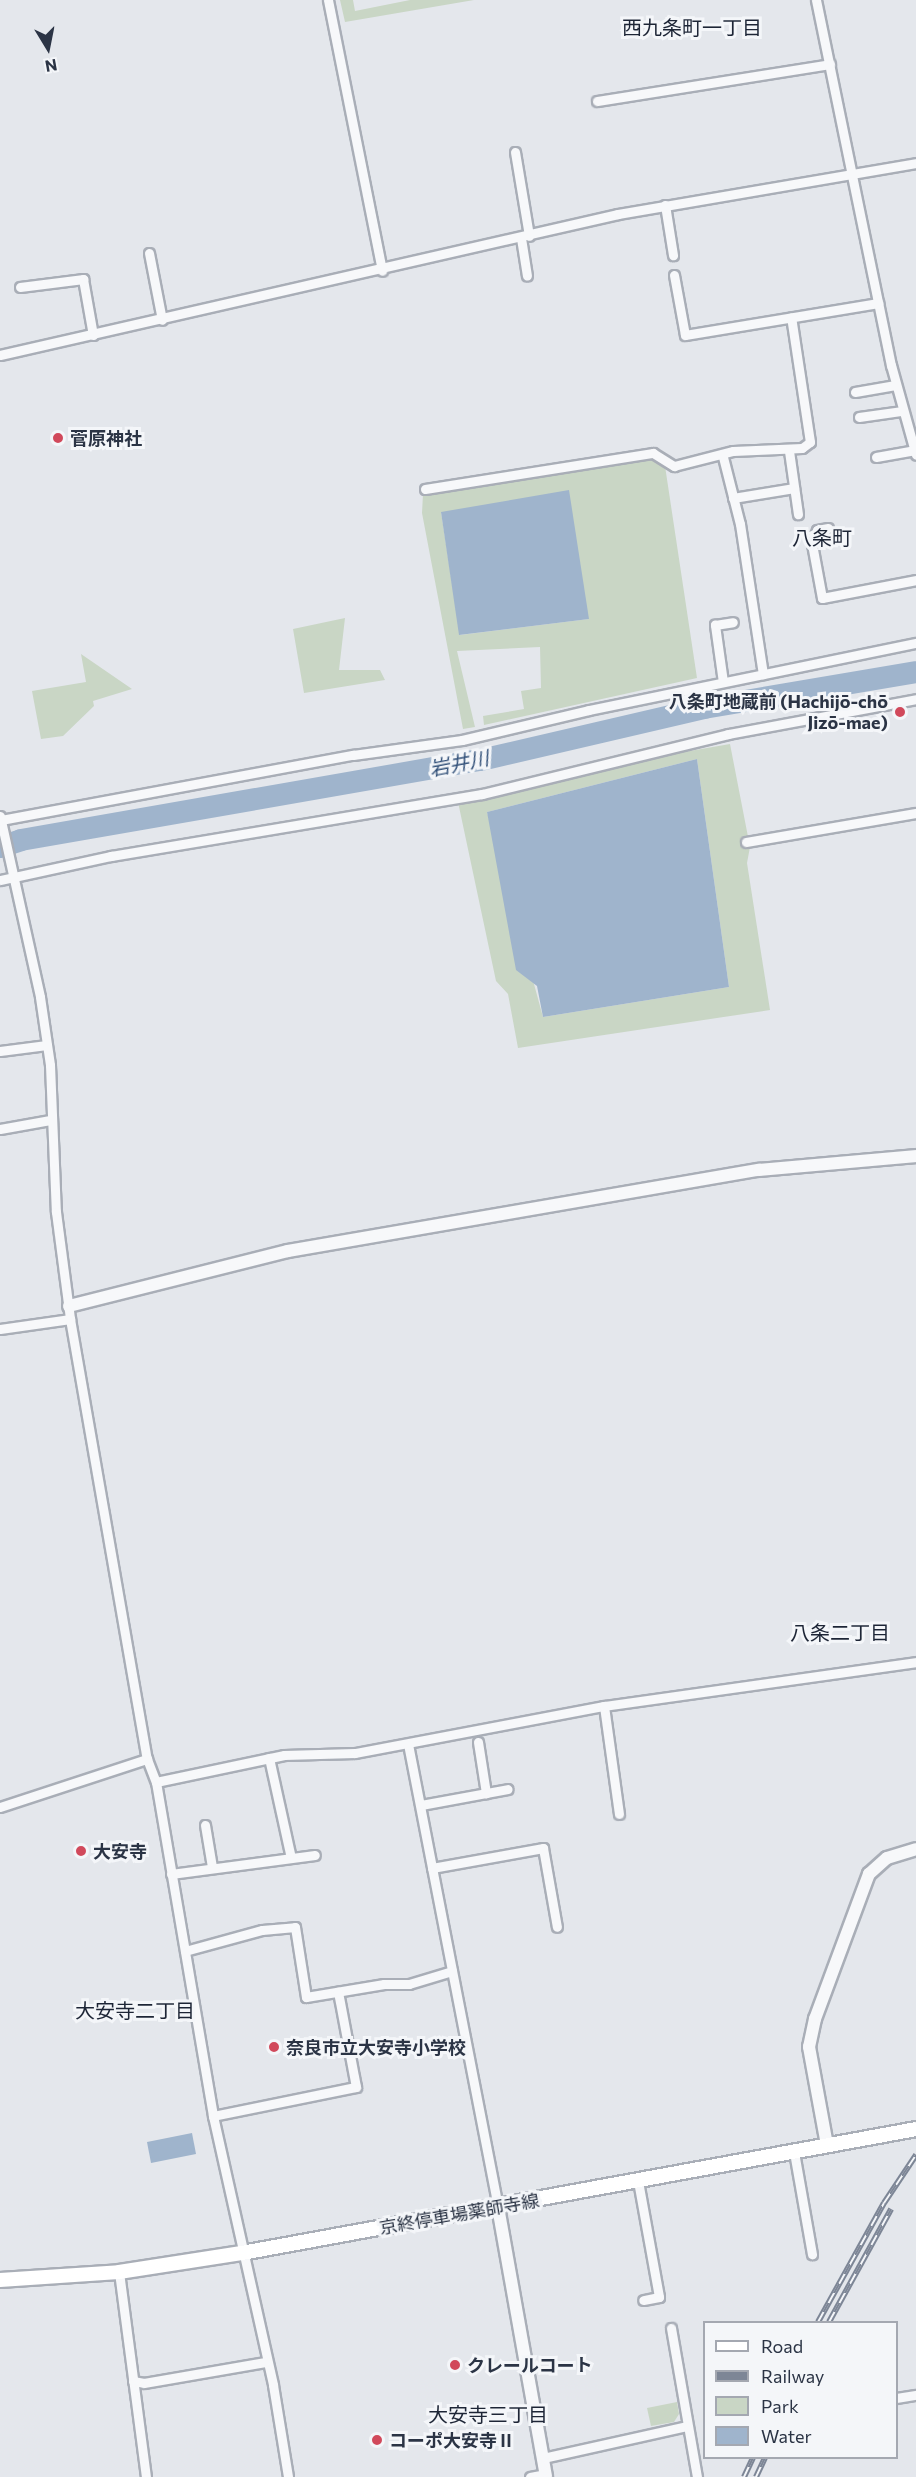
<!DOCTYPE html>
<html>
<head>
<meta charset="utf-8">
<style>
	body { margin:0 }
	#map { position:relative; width:916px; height:2477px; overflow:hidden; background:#e4e7ec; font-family:Commissioner,"Noto Sans JP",sans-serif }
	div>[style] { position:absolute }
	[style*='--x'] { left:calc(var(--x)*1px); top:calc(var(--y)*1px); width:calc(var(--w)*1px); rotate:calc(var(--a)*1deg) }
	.green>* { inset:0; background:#c9d6c5 }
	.water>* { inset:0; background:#9fb4cc }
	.river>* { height:22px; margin:-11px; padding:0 11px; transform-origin:11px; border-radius:11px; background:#9fb4cc }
	.roads { filter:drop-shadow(2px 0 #a9aeb7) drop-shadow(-2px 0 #a9aeb7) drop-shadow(0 2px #a9aeb7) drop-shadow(0 -2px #a9aeb7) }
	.minor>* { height:9px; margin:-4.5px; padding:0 4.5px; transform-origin:4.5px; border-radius:4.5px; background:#f7f8fa }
	.tertiary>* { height:12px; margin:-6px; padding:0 6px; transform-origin:6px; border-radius:6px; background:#f7f8fa }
	.secondary>* { height:14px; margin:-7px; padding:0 7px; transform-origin:7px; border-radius:7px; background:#fff }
	.rail>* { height:6px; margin-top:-3px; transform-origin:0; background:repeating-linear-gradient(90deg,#f4f6f9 0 11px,#7d8696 0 22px); box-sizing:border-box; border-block:2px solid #7d8696 }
	.dots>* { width:16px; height:16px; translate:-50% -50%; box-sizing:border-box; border:3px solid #f4f6f9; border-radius:50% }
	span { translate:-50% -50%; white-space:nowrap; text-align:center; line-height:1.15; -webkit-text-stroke:6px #f4f6f9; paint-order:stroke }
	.poi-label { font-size:18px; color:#2b3445; font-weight:700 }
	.left { translate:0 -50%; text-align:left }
	.right { translate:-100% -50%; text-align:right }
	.street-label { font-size:18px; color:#2b3445 }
	.neighbourhood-label { font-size:20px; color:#1d2536 }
	.water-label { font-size:20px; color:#34527a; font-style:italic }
	.legend { position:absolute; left:703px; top:2321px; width:195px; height:138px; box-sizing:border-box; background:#f4f6f9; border:2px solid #a4a8b1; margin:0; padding:8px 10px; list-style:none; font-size:18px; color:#2b3445 }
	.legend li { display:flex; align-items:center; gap:12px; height:30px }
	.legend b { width:30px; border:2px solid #a4a8b1 }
	.north { position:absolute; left:18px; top:18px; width:60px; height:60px; -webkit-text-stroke:4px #f4f6f9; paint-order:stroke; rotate:170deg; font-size:16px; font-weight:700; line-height:24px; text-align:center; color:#2b3445 }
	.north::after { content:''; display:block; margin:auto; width:21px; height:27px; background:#2b3445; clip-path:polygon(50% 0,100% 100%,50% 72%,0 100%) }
</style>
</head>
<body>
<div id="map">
	<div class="green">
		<div style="clip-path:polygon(340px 0,353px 0,355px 11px,410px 0,474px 0,345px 22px)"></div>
		<div style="clip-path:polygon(evenodd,653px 457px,665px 466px,697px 678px,484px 725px,483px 716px,524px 709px,521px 691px,541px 688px,540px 647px,457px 651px,475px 727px,463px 729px,422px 513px,423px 494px,653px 457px,441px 512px,589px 619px,460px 635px,441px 512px)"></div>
		<div style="clip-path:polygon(345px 618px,339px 670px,380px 670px,385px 680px,304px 693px,293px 629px)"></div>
		<div style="clip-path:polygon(81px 654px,132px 689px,93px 701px,94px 706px,63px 736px,41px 739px,32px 691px,86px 682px)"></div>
		<div style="clip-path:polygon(evenodd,730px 744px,750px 847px,747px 863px,770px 1010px,518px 1048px,508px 994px,496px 981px,458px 802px,477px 802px,661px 756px,730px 744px,697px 759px,729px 987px,543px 1017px,487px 812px,697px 759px)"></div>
		<div style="clip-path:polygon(677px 2402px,679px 2414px,674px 2422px,651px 2426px,647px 2408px)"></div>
	</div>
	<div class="water">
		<div style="clip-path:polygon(569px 490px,589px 619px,459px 635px,441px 512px)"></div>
		<div style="clip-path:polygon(697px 759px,729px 987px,543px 1017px,537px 986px,516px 970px,487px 812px)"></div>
		<div style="clip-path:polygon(192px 2133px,196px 2154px,151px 2163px,147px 2142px)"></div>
	</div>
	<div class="river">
		<div style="--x:0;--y:847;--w:22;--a:-18"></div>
		<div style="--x:21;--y:840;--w:467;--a:-9.9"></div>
		<div style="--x:481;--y:760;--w:229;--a:-13.1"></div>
		<div style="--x:704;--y:708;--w:215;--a:-9.6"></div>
	</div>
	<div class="roads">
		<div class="minor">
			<div style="--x:328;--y:0;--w:276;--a:78.7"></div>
			<div style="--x:816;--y:0;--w:373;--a:78.4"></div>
			<div style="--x:891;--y:365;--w:93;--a:74.5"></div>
			<div style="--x:597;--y:101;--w:236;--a:-9"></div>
			<div style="--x:515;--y:152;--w:85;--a:80.5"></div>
			<div style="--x:665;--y:205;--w:51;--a:80.9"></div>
			<div style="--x:521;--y:238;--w:38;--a:81"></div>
			<div style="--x:149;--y:253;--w:68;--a:79"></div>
			<div style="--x:674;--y:275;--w:61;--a:79.6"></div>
			<div style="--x:685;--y:335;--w:196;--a:-9.4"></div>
			<div style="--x:20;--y:287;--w:64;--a:-7.2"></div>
			<div style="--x:83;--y:279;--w:57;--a:79.9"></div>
			<div style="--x:0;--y:355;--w:634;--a:-12.85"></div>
			<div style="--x:618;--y:214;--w:302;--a:-9.7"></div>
			<div style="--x:855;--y:392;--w:41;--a:-9.9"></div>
			<div style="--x:859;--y:417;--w:42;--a:-8.1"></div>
			<div style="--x:789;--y:451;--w:64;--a:81.9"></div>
			<div style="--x:723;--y:457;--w:69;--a:75.8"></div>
			<div style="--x:740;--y:524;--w:152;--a:81.3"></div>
			<div style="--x:876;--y:457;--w:40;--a:-10"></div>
			<div style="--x:425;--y:489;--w:231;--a:-9"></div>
			<div style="--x:653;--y:453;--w:25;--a:32"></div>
			<div style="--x:674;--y:466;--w:61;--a:-14.3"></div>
			<div style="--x:733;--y:451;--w:69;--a:-2.5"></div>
			<div style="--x:802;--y:448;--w:10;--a:-37"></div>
			<div style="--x:810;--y:442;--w:126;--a:-98.6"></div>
			<div style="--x:733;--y:498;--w:62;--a:-9.3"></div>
			<div style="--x:828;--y:528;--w:11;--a:170"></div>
			<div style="--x:817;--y:530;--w:15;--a:110"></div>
			<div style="--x:812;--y:544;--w:55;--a:79.5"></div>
			<div style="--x:822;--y:598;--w:96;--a:-10.8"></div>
			<div style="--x:723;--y:682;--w:58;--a:-98"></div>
			<div style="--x:715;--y:625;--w:18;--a:-9"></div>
			<div style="--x:0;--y:816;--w:185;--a:77.5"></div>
			<div style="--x:40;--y:997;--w:69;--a:81.6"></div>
			<div style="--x:50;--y:1065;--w:147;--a:87.7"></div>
			<div style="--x:56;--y:1212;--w:108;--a:82.5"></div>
			<div style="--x:70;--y:1319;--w:447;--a:80.1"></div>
			<div style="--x:1;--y:820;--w:358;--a:-10.5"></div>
			<div style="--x:353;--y:755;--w:110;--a:-7.8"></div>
			<div style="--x:462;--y:740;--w:130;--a:-13.3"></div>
			<div style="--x:589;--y:710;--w:334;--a:-11.6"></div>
			<div style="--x:746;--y:842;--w:172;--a:-9.7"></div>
			<div style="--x:0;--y:880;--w:114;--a:-12.2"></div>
			<div style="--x:111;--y:856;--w:376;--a:-9.5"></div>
			<div style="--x:482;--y:794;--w:253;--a:-13.7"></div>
			<div style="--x:728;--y:734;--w:191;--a:-10.5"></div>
			<div style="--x:0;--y:1051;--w:47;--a:-7.3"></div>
			<div style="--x:0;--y:1129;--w:51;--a:-10.2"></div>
			<div style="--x:0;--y:1329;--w:71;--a:-8.1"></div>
			<div style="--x:604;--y:1706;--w:109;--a:82.1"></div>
			<div style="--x:478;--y:1742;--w:52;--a:81.1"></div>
			<div style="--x:408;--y:1744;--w:472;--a:79"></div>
			<div style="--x:269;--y:1758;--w:102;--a:77.6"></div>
			<div style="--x:156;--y:1782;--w:339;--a:80.3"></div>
			<div style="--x:213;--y:2116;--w:276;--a:77.4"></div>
			<div style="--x:273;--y:2385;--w:93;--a:80.7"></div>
			<div style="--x:421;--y:1805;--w:88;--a:-10.4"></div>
			<div style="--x:0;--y:1807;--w:155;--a:-18.1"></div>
			<div style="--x:147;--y:1759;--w:25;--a:69"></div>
			<div style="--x:156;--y:1782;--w:131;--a:-11.9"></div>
			<div style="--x:284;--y:1755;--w:71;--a:-1.6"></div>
			<div style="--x:355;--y:1753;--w:253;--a:-10.7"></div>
			<div style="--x:604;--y:1706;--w:315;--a:-8"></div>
			<div style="--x:205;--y:1825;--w:43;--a:80.5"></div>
			<div style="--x:432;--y:1868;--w:113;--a:-10.2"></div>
			<div style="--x:543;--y:1848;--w:80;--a:80"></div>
			<div style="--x:171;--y:1874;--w:145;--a:-7.5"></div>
			<div style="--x:185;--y:1951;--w:80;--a:-15.3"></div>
			<div style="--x:262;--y:1930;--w:33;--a:-5"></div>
			<div style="--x:295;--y:1927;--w:71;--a:81.1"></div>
			<div style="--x:306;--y:1997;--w:79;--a:-9.5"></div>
			<div style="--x:384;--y:1984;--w:25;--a:0"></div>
			<div style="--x:409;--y:1984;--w:45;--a:-16.8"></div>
			<div style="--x:213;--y:2116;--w:146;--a:-11.5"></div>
			<div style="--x:356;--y:2087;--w:97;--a:-100.7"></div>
			<div style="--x:794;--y:2152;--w:104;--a:80"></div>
			<div style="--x:638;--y:2181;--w:118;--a:79.7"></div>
			<div style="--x:659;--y:2297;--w:16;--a:169"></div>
			<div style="--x:119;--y:2272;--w:207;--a:82.5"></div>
			<div style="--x:671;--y:2328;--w:151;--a:80.1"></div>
			<div style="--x:133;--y:2381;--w:11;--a:10"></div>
			<div style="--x:144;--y:2383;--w:123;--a:-9.8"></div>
			<div style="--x:896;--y:2398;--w:20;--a:-9"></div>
			<div style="--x:543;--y:2458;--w:148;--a:-12.5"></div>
			<div style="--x:530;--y:2477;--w:15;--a:-11"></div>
		</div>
		<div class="tertiary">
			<div style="--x:69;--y:1306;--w:226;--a:-14.1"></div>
			<div style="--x:288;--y:1251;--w:478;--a:-9.8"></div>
			<div style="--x:759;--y:1170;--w:158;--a:-5.1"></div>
			<div style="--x:827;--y:2145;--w:100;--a:-100.4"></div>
			<div style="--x:809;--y:2047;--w:29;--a:-78"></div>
			<div style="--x:815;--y:2019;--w:155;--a:-69.6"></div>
			<div style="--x:869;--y:1874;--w:24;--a:-42"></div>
			<div style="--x:887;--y:1858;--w:30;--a:-17"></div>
			<div style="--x:498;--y:2207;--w:274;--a:79.9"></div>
		</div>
		<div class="secondary">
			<div style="--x:0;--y:2280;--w:119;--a:-3.8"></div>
			<div style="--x:119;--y:2272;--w:124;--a:-8.8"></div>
			<div style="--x:242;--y:2253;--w:685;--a:-10.42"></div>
		</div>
	</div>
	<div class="rail">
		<div style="--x:818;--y:2322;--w:136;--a:-61"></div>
		<div style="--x:884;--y:2203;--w:58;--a:-56.3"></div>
		<div style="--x:829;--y:2322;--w:129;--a:-61.2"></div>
		<div style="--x:744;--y:2477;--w:21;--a:-65"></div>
		<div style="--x:756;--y:2477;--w:21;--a:-65"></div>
	</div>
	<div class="dots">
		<div style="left:58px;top:438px;background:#d1495b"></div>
		<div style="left:900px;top:712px;background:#d1495b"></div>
		<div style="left:81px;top:1851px;background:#d1495b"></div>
		<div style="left:274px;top:2047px;background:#d1495b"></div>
		<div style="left:455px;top:2365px;background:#d1495b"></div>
		<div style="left:377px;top:2440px;background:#d1495b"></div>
	</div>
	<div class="poi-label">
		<span class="left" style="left:70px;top:438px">菅原神社</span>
		<span class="right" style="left:888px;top:712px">八条町地蔵前 (Hachijō-chō<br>Jizō-mae)</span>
		<span class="left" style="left:93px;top:1851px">大安寺</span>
		<span class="left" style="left:286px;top:2047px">奈良市立大安寺小学校</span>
		<span class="left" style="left:467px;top:2365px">クレールコート</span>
		<span class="left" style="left:389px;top:2440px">コーポ大安寺Ⅱ</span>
	</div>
	<div class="street-label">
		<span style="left:459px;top:2214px;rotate:-10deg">京終停車場薬師寺線</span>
	</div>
	<div class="neighbourhood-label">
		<span style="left:692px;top:27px">西九条町一丁目</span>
		<span style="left:822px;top:537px">八条町</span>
		<span style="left:840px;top:1632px">八条二丁目</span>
		<span style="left:135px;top:2010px">大安寺二丁目</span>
		<span style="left:488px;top:2414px">大安寺三丁目</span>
	</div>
	<div class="water-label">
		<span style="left:459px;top:763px;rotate:-11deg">岩井川</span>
	</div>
	<ul class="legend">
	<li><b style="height:8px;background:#fff"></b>Road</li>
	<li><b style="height:8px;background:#7d8696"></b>Railway</li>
	<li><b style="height:16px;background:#c9d6c5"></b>Park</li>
	<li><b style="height:16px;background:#9fb4cc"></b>Water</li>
	</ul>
	<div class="north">N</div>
</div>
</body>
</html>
